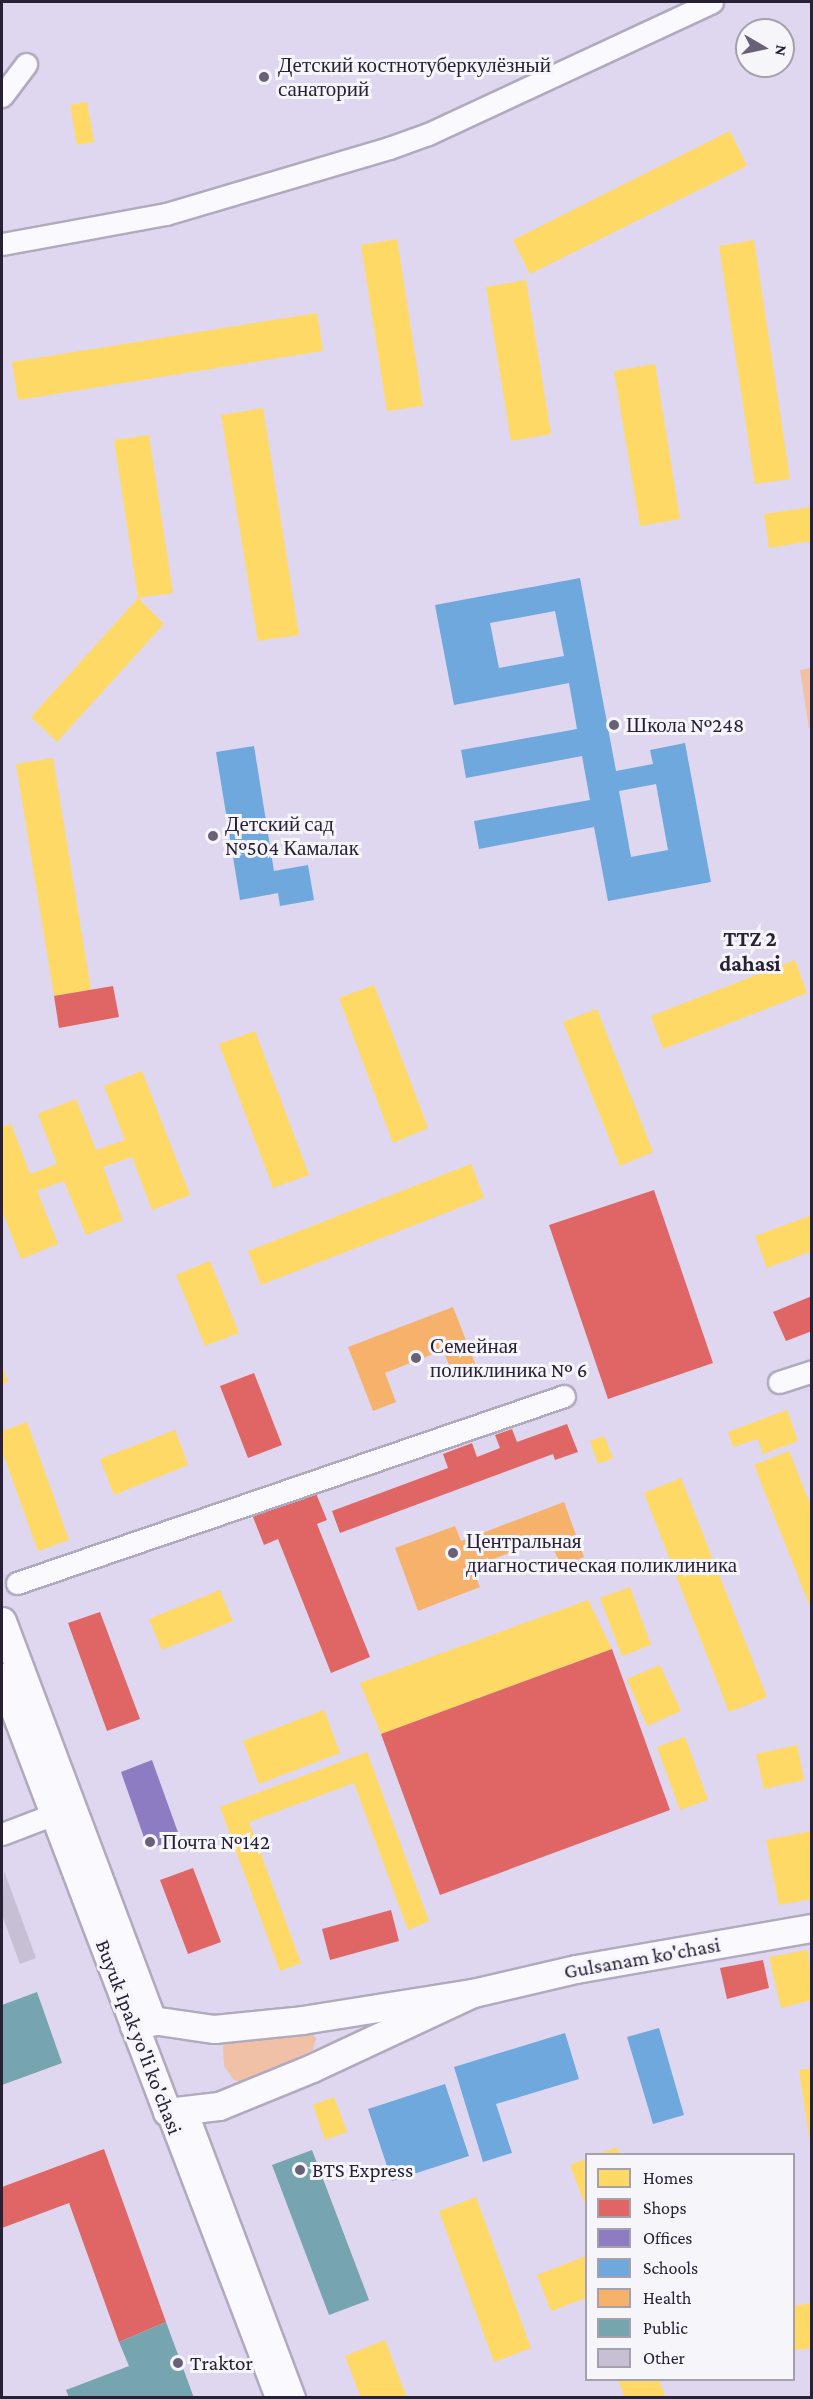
<!DOCTYPE html>
<html>
<head>
<meta charset="utf-8">
<style>
	body { margin:0 }
	#map { position:relative; width:813px; height:2399px; overflow:hidden; background:#ded7ef; font-family:"Crimson Pro",serif }
	div>[style] { position:absolute }
	[style*='--x'] { left:calc(var(--x)*1px); top:calc(var(--y)*1px); width:calc(var(--w)*1px); rotate:calc(var(--a)*1deg) }
	.green>* { inset:0; background:#f0c0a7 }
	.homes>* { inset:0; background:#ffd966 }
	.shops>* { inset:0; background:#e06666 }
	.offices>* { inset:0; background:#8e7cc3 }
	.schools>* { inset:0; background:#6fa8dc }
	.health>* { inset:0; background:#f6b26b }
	.public>* { inset:0; background:#76a5af }
	.building>* { inset:0; background:#c7c0d5 }
	.roads { filter:drop-shadow(2px 0 #b1aabf) drop-shadow(-2px 0 #b1aabf) drop-shadow(0 2px #b1aabf) drop-shadow(0 -2px #b1aabf) }
	.minor>* { height:21px; margin:-10.5px; padding:0 10.5px; transform-origin:10.5px; border-radius:10.5px; background:#faf9fd }
	.major>* { height:27px; margin:-13.5px; padding:0 13.5px; transform-origin:13.5px; border-radius:13.5px; background:#faf9fd }
	.dots>* { width:16px; height:16px; translate:-50% -50%; box-sizing:border-box; border:3px solid #f6f5fa; border-radius:50% }
	span { translate:-50% -50%; white-space:nowrap; text-align:center; line-height:1.15; -webkit-text-stroke:6px #f6f5fa; paint-order:stroke }
	.poi-label { font-size:21px; color:#282136 }
	.left { translate:0 -50%; text-align:left }
	.street-label { font-size:21px; color:#282136 }
	.neighbourhood-label { font-size:22px; color:#282136; font-weight:700 }
	.frame { position:absolute; inset:0; border:3px solid #282136; pointer-events:none }
	.legend { position:absolute; left:585px; top:2153px; width:210px; height:228px; box-sizing:border-box; background:#f6f5fa; border:2px solid #a4a0ac; margin:0; padding:8px 10px; list-style:none; font-size:18px; color:#282136 }
	.legend li { display:flex; align-items:center; gap:12px; height:30px }
	.legend b { width:30px; border:2px solid #a4a0ac }
	.north { position:absolute; left:735px; top:18px; width:60px; height:60px; box-sizing:border-box; background:#f6f5fa; border:2px solid #a4a0ac; border-radius:50%; rotate:99deg; font-size:16px; font-weight:700; line-height:24px; text-align:center; color:#282136 }
	.north::after { content:''; display:block; margin:auto; width:21px; height:27px; background:#686177; clip-path:polygon(50% 0,100% 100%,50% 72%,0 100%) }
</style>
</head>
<body>
<div id="map">
	<div class="green">
		<div style="clip-path:polygon(811px 668px,811px 727px,809px 728px,800px 670px)"></div>
		<div style="clip-path:polygon(310px 2031px,316px 2038px,313px 2050px,243px 2084px,233px 2079px,224px 2066px,223px 2046px,230px 2039px)"></div>
	</div>
	<div class="homes">
		<div style="clip-path:polygon(87px 102px,94px 142px,77px 145px,70px 105px)"></div>
		<div style="clip-path:polygon(730px 131px,747px 166px,530px 274px,513px 240px)"></div>
		<div style="clip-path:polygon(397px 239px,423px 406px,387px 411px,361px 245px)"></div>
		<div style="clip-path:polygon(754px 240px,790px 479px,755px 484px,719px 246px)"></div>
		<div style="clip-path:polygon(526px 280px,551px 434px,511px 441px,486px 287px)"></div>
		<div style="clip-path:polygon(317px 313px,323px 351px,18px 400px,12px 362px)"></div>
		<div style="clip-path:polygon(655px 364px,680px 519px,640px 526px,614px 371px)"></div>
		<div style="clip-path:polygon(263px 408px,299px 635px,258px 641px,221px 415px)"></div>
		<div style="clip-path:polygon(149px 435px,173px 593px,138px 598px,114px 440px)"></div>
		<div style="clip-path:polygon(812px 507px,812px 541px,769px 548px,764px 514px)"></div>
		<div style="clip-path:polygon(138px 598px,164px 624px,57px 742px,31px 717px)"></div>
		<div style="clip-path:polygon(53px 758px,91px 990px,54px 996px,16px 764px)"></div>
		<div style="clip-path:polygon(795px 960px,807px 993px,663px 1049px,651px 1016px)"></div>
		<div style="clip-path:polygon(374px 985px,428px 1128px,393px 1143px,339px 998px)"></div>
		<div style="clip-path:polygon(597px 1009px,653px 1152px,620px 1166px,563px 1022px)"></div>
		<div style="clip-path:polygon(255px 1031px,309px 1175px,273px 1188px,219px 1044px)"></div>
		<div style="clip-path:polygon(142px 1071px,190px 1195px,152px 1210px,132px 1157px,103px 1167px,123px 1220px,86px 1235px,64px 1181px,37px 1191px,58px 1244px,21px 1259px,2px 1211px,2px 1127px,11px 1124px,30px 1174px,57px 1164px,38px 1114px,76px 1099px,96px 1150px,125px 1140px,104px 1086px)"></div>
		<div style="clip-path:polygon(471px 1164px,484px 1198px,261px 1285px,248px 1251px)"></div>
		<div style="clip-path:polygon(812px 1215px,812px 1251px,767px 1268px,755px 1236px)"></div>
		<div style="clip-path:polygon(210px 1261px,239px 1333px,205px 1346px,176px 1275px)"></div>
		<div style="clip-path:polygon(2px 1365px,8px 1382px,2px 1385px)"></div>
		<div style="clip-path:polygon(787px 1410px,798px 1441px,763px 1454px,758px 1439px,733px 1447px,728px 1432px)"></div>
		<div style="clip-path:polygon(27px 1422px,69px 1540px,38px 1551px,2px 1451px,2px 1431px)"></div>
		<div style="clip-path:polygon(175px 1430px,188px 1465px,114px 1495px,100px 1459px)"></div>
		<div style="clip-path:polygon(604px 1436px,613px 1458px,598px 1464px,590px 1441px)"></div>
		<div style="clip-path:polygon(789px 1451px,812px 1509px,811px 1609px,754px 1465px)"></div>
		<div style="clip-path:polygon(681px 1478px,767px 1697px,729px 1712px,644px 1493px)"></div>
		<div style="clip-path:polygon(630px 1587px,651px 1645px,622px 1656px,600px 1598px)"></div>
		<div style="clip-path:polygon(220px 1590px,233px 1621px,162px 1650px,149px 1619px)"></div>
		<div style="clip-path:polygon(588px 1600px,612px 1649px,381px 1734px,360px 1683px)"></div>
		<div style="clip-path:polygon(660px 1665px,681px 1711px,647px 1726px,627px 1679px)"></div>
		<div style="clip-path:polygon(324px 1710px,340px 1753px,259px 1784px,243px 1741px)"></div>
		<div style="clip-path:polygon(685px 1737px,708px 1800px,680px 1810px,657px 1747px)"></div>
		<div style="clip-path:polygon(797px 1745px,804px 1780px,764px 1789px,756px 1754px)"></div>
		<div style="clip-path:polygon(367px 1752px,429px 1921px,408px 1930px,354px 1783px,249px 1822px,301px 1963px,280px 1971px,220px 1807px)"></div>
		<div style="clip-path:polygon(812px 1831px,812px 1899px,779px 1905px,766px 1840px)"></div>
		<div style="clip-path:polygon(808px 1950px,812px 2000px,781px 2008px,769px 1957px)"></div>
		<div style="clip-path:polygon(812px 2068px,812px 2141px,810px 2141px,799px 2070px)"></div>
		<div style="clip-path:polygon(334px 2097px,347px 2132px,325px 2140px,313px 2105px)"></div>
		<div style="clip-path:polygon(617px 2147px,620px 2154px,598px 2154px)"></div>
		<div style="clip-path:polygon(586px 2159px,586px 2200px,584px 2202px,570px 2165px)"></div>
		<div style="clip-path:polygon(476px 2197px,531px 2348px,494px 2362px,439px 2211px)"></div>
		<div style="clip-path:polygon(586px 2256px,586px 2298px,551px 2311px,537px 2275px)"></div>
		<div style="clip-path:polygon(812px 2303px,812px 2348px,794px 2350px,794px 2306px)"></div>
		<div style="clip-path:polygon(385px 2340px,407px 2398px,361px 2398px,345px 2356px)"></div>
		<div style="clip-path:polygon(618px 2380px,659px 2380px,666px 2398px,625px 2398px)"></div>
	</div>
	<div class="shops">
		<div style="clip-path:polygon(113px 986px,119px 1017px,59px 1028px,54px 996px)"></div>
		<div style="clip-path:polygon(654px 1190px,713px 1363px,608px 1399px,549px 1225px)"></div>
		<div style="clip-path:polygon(812px 1296px,812px 1331px,786px 1341px,773px 1312px)"></div>
		<div style="clip-path:polygon(254px 1373px,282px 1445px,248px 1458px,220px 1386px)"></div>
		<div style="clip-path:polygon(567px 1424px,578px 1452px,555px 1460px,553px 1454px,340px 1533px,332px 1511px,448px 1468px,443px 1454px,472px 1443px,477px 1457px,500px 1448px,495px 1435px,512px 1429px,517px 1442px)"></div>
		<div style="clip-path:polygon(315px 1491px,327px 1520px,317px 1524px,370px 1657px,331px 1673px,278px 1539px,264px 1545px,253px 1517px)"></div>
		<div style="clip-path:polygon(100px 1612px,140px 1719px,107px 1731px,68px 1623px)"></div>
		<div style="clip-path:polygon(612px 1649px,670px 1810px,440px 1895px,381px 1734px)"></div>
		<div style="clip-path:polygon(193px 1868px,221px 1942px,188px 1954px,160px 1880px)"></div>
		<div style="clip-path:polygon(391px 1910px,399px 1941px,330px 1960px,322px 1929px)"></div>
		<div style="clip-path:polygon(763px 1960px,769px 1988px,727px 1999px,720px 1968px)"></div>
		<div style="clip-path:polygon(104px 2149px,166px 2322px,119px 2342px,69px 2203px,2px 2228px,2px 2187px)"></div>
	</div>
	<div class="offices">
		<div style="clip-path:polygon(152px 1760px,180px 1838px,148px 1849px,121px 1772px)"></div>
	</div>
	<div class="schools">
		<div style="clip-path:polygon(evenodd,580px 578px,616px 771px,653px 764px,650px 750px,685px 743px,711px 882px,608px 901px,594px 827px,479px 849px,474px 821px,590px 800px,582px 756px,466px 778px,461px 750px,577px 729px,569px 683px,454px 705px,435px 605px,580px 578px,555px 611px,564px 656px,499px 668px,490px 623px,555px 611px,580px 578px,656px 784px,668px 850px,631px 857px,619px 791px,656px 784px)"></div>
		<div style="clip-path:polygon(254px 746px,274px 871px,308px 865px,314px 900px,280px 906px,278px 893px,240px 900px,216px 752px)"></div>
		<div style="clip-path:polygon(659px 2028px,684px 2115px,653px 2124px,627px 2037px)"></div>
		<div style="clip-path:polygon(565px 2033px,579px 2079px,496px 2104px,512px 2153px,483px 2162px,454px 2067px)"></div>
		<div style="clip-path:polygon(445px 2084px,469px 2156px,392px 2181px,368px 2109px)"></div>
	</div>
	<div class="health">
		<div style="clip-path:polygon(453px 1307px,478px 1371px,455px 1380px,443px 1350px,385px 1373px,396px 1402px,373px 1411px,348px 1347px)"></div>
		<div style="clip-path:polygon(564px 1502px,584px 1557px,560px 1566px,550px 1538px,472px 1567px,480px 1587px,418px 1611px,395px 1548px,455px 1526px,461px 1541px)"></div>
	</div>
	<div class="public">
		<div style="clip-path:polygon(37px 1992px,62px 2063px,2px 2085px,2px 2005px)"></div>
		<div style="clip-path:polygon(312px 2150px,369px 2300px,329px 2315px,272px 2165px)"></div>
		<div style="clip-path:polygon(166px 2322px,194px 2398px,69px 2398px,66px 2390px,129px 2366px,119px 2342px)"></div>
	</div>
	<div class="building">
		<div style="clip-path:polygon(4px 1871px,36px 1958px,20px 1964px,2px 1915px)"></div>
	</div>
	<div class="roads">
		<div class="minor">
			<div style="--x:2;--y:96;--w:40;--a:-53"></div>
			<div style="--x:2;--y:244;--w:167;--a:-10.4"></div>
			<div style="--x:166;--y:214;--w:233;--a:-16.5"></div>
			<div style="--x:389;--y:148;--w:41;--a:-19.7"></div>
			<div style="--x:428;--y:134;--w:313;--a:-24.9"></div>
			<div style="--x:779;--y:1382;--w:35;--a:-18"></div>
			<div style="--x:17;--y:1583;--w:578;--a:-18.87"></div>
			<div style="--x:2;--y:1834;--w:56;--a:-21"></div>
			<div style="--x:186;--y:2110;--w:308;--a:69.4"></div>
			<div style="--x:167;--y:2112;--w:306;--a:69.1"></div>
		</div>
		<div class="major">
			<div style="--x:2;--y:1621;--w:428;--a:69.4"></div>
			<div style="--x:2;--y:1677;--w:465;--a:69.2"></div>
			<div style="--x:167;--y:2112;--w:52;--a:-6.6"></div>
			<div style="--x:219;--y:2106;--w:100;--a:-22.2"></div>
			<div style="--x:312;--y:2068;--w:178;--a:-25"></div>
			<div style="--x:134;--y:2026;--w:19;--a:-18"></div>
			<div style="--x:152;--y:2020;--w:63;--a:8.3"></div>
			<div style="--x:214;--y:2029;--w:88;--a:-5.8"></div>
			<div style="--x:302;--y:2020;--w:173;--a:-9"></div>
			<div style="--x:473;--y:1993;--w:106;--a:-13.1"></div>
			<div style="--x:576;--y:1969;--w:240;--a:-9.9"></div>
		</div>
	</div>
	<div class="dots">
		<div style="left:264px;top:77px;background:#686177"></div>
		<div style="left:614px;top:725px;background:#686177"></div>
		<div style="left:213px;top:836px;background:#686177"></div>
		<div style="left:416px;top:1358px;background:#686177"></div>
		<div style="left:453px;top:1553px;background:#686177"></div>
		<div style="left:150px;top:1842px;background:#686177"></div>
		<div style="left:300px;top:2170px;background:#686177"></div>
		<div style="left:178px;top:2363px;background:#686177"></div>
	</div>
	<div class="poi-label">
		<span class="left" style="left:278px;top:77px">Детский костнотуберкулёзный<br>санаторий</span>
		<span class="left" style="left:626px;top:725px">Школа №248</span>
		<span class="left" style="left:225px;top:836px">Детский сад<br>№504 Камалак</span>
		<span class="left" style="left:430px;top:1358px">Семейная<br>поликлиника № 6</span>
		<span class="left" style="left:466px;top:1553px">Центральная<br>диагностическая поликлиника</span>
		<span class="left" style="left:162px;top:1842px">Почта №142</span>
		<span class="left" style="left:312px;top:2170px">BTS Express</span>
		<span class="left" style="left:190px;top:2363px">Traktor</span>
	</div>
	<div class="street-label">
		<span style="left:642px;top:1958px;rotate:-10deg">Gulsanam ko'chasi</span>
		<span style="left:139px;top:2037px;rotate:69deg">Buyuk Ipak yo'li ko'chasi</span>
	</div>
	<div class="neighbourhood-label">
		<span style="left:750px;top:951px">TTZ 2<br>dahasi</span>
	</div>
	<div class="frame"></div>
	<ul class="legend">
	<li><b style="height:16px;background:#ffd966"></b>Homes</li>
	<li><b style="height:16px;background:#e06666"></b>Shops</li>
	<li><b style="height:16px;background:#8e7cc3"></b>Offices</li>
	<li><b style="height:16px;background:#6fa8dc"></b>Schools</li>
	<li><b style="height:16px;background:#f6b26b"></b>Health</li>
	<li><b style="height:16px;background:#76a5af"></b>Public</li>
	<li><b style="height:16px;background:#c7c0d5"></b>Other</li>
	</ul>
	<div class="north">N</div>
</div>
</body>
</html>
